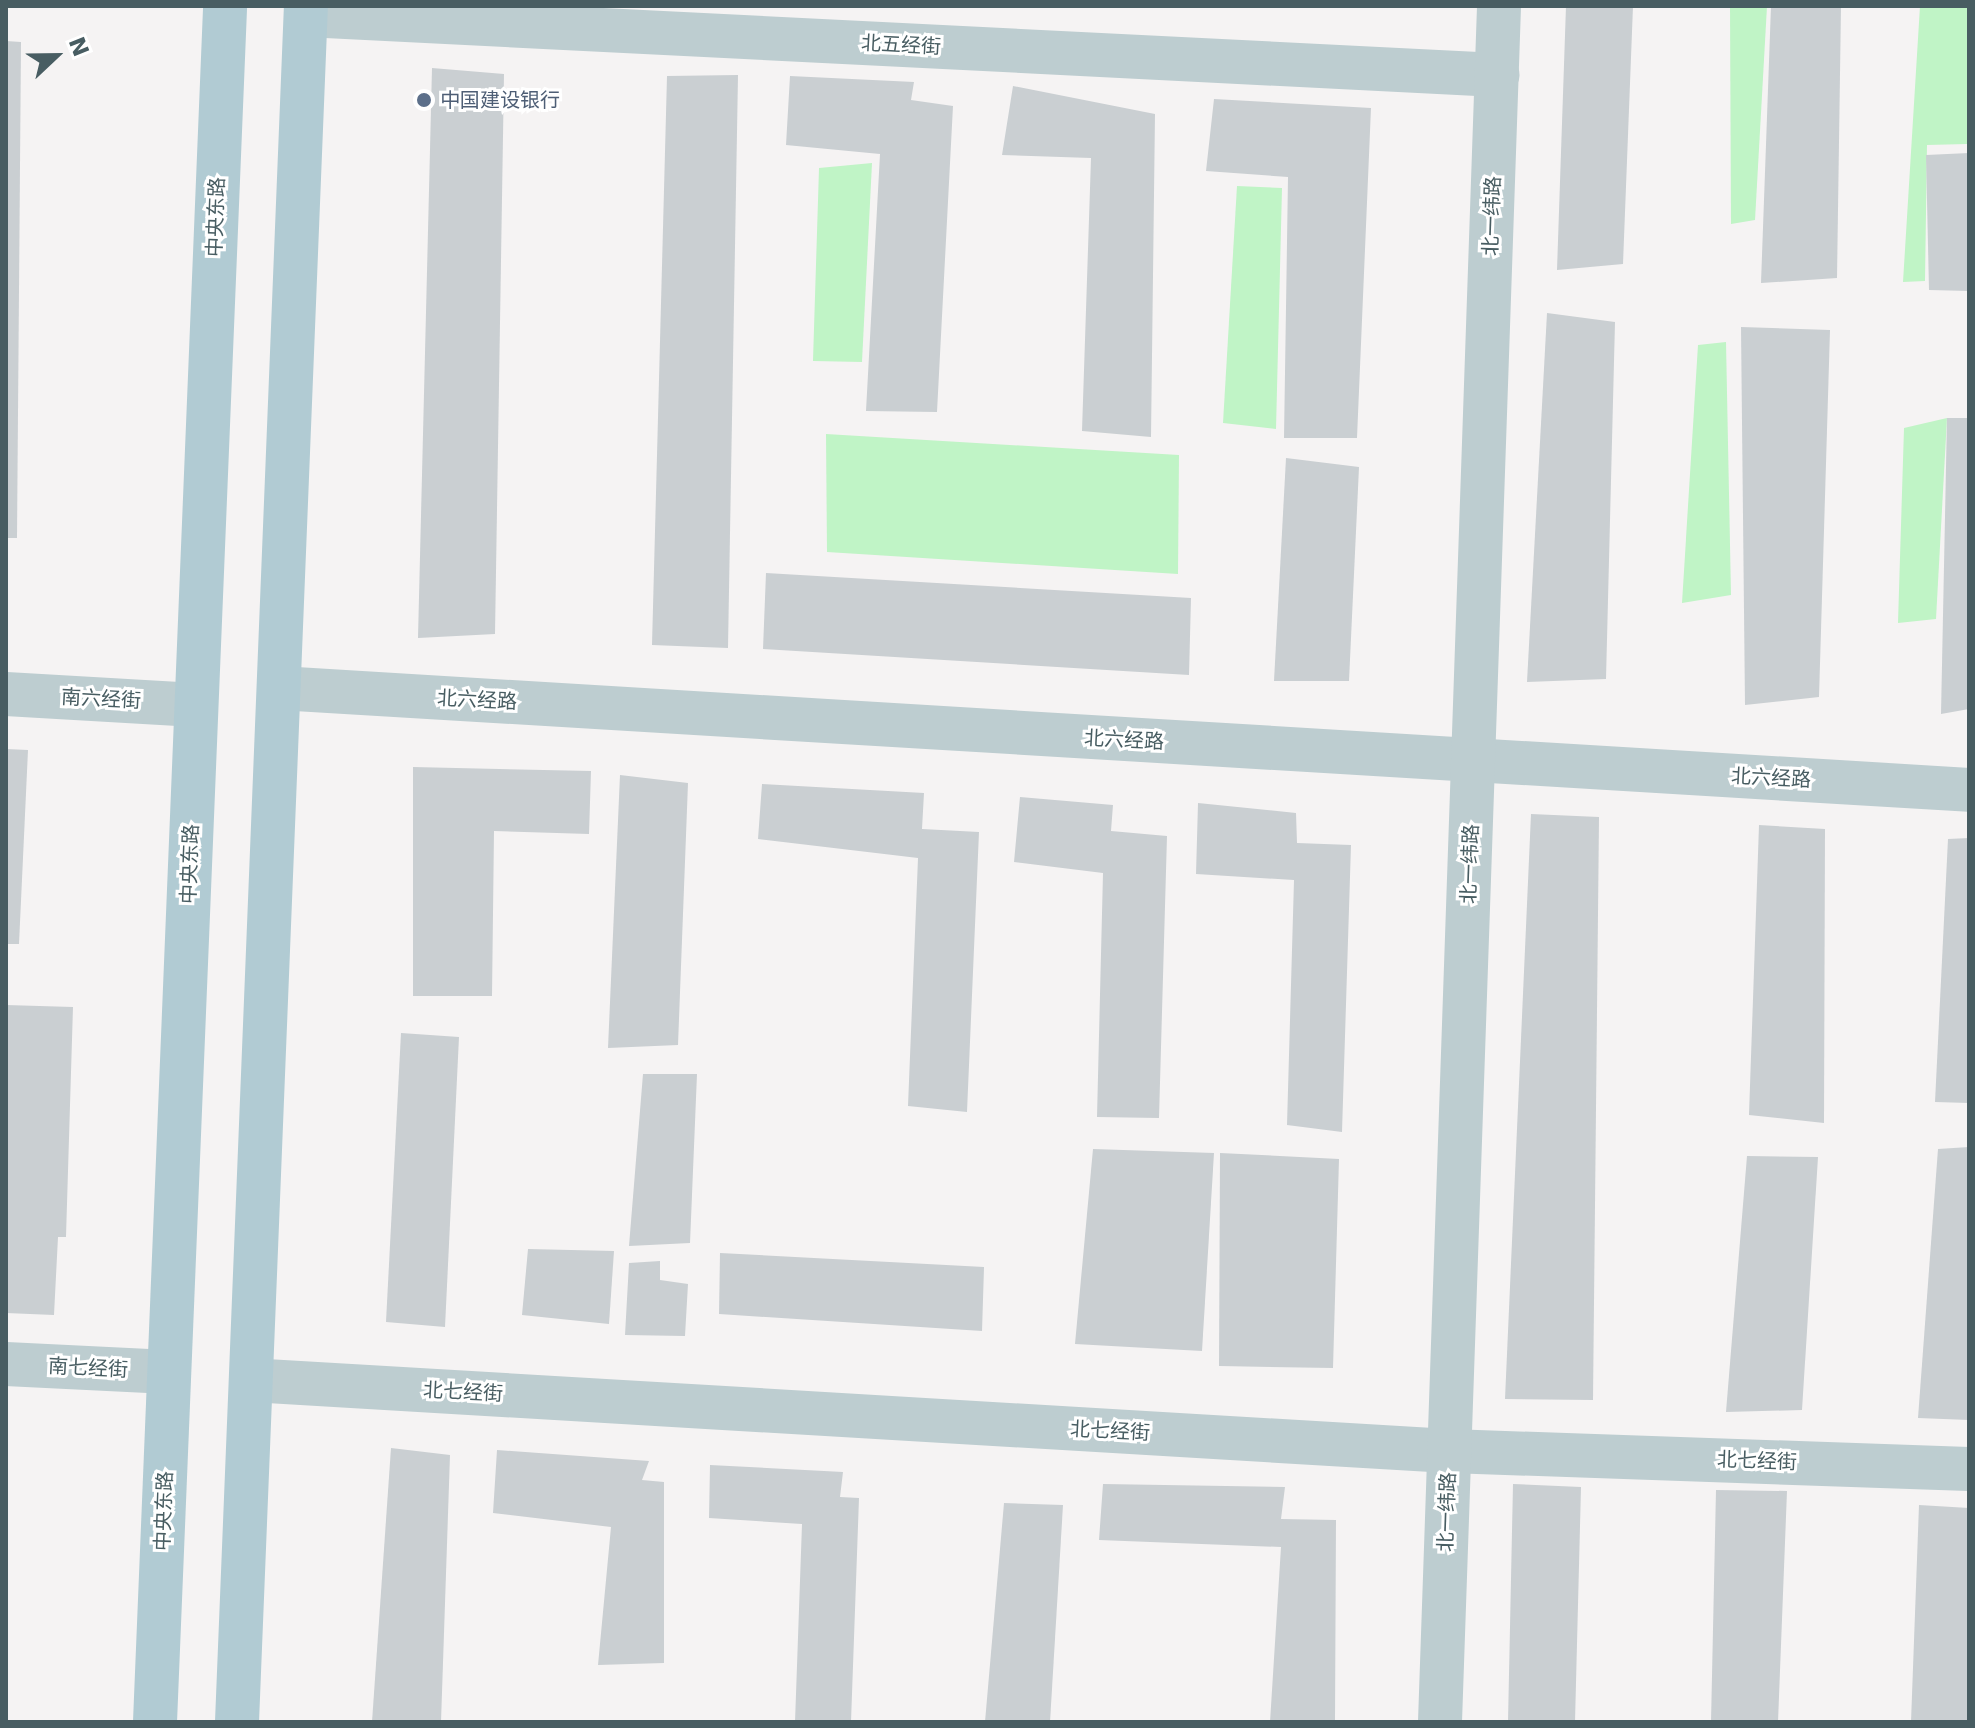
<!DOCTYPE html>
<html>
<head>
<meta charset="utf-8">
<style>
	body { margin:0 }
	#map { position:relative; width:1975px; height:1728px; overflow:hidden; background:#f5f3f3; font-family:"DejaVu Sans","Noto Sans SC",sans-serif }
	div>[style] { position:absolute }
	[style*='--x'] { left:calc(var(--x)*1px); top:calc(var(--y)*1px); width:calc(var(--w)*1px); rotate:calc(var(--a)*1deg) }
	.green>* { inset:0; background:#c0f4c6 }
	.building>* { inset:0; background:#cacfd2 }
	.minor>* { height:44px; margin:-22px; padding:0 22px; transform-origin:22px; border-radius:22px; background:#bdcdd0 }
	.major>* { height:44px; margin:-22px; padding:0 22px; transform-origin:22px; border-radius:22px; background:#b1cbd3 }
	.dots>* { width:22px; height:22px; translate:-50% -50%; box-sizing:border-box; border:4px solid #fff; border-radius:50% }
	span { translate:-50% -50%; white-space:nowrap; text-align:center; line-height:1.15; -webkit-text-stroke:6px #fff; paint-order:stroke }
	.street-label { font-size:20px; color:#485d62 }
	.service-label { font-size:20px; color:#4e5e75 }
	.left { translate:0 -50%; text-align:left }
	.frame { position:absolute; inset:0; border:8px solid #485d62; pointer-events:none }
	.north { position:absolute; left:16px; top:16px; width:80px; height:80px; -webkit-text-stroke:6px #fff; paint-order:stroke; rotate:68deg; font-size:22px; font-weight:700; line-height:32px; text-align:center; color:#485d62 }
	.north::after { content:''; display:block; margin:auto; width:28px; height:36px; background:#485d62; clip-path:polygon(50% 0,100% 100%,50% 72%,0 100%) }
</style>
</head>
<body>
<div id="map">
	<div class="green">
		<div style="clip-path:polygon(1730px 6px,1767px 6px,1755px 220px,1731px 224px)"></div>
		<div style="clip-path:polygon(1920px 6px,1969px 6px,1969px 118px,1967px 144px,1927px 145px,1925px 281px,1903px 282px)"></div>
		<div style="clip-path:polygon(872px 163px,862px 362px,813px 361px,819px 168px)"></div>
		<div style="clip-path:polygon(1237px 186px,1282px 188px,1276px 429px,1223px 423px)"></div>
		<div style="clip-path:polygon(1726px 342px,1731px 595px,1682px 603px,1698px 345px)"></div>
		<div style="clip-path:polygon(1947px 418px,1936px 619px,1898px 623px,1904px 428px)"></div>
		<div style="clip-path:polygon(826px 434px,1179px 455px,1178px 574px,827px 552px)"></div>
	</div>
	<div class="building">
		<div style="clip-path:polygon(1566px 6px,1633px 6px,1623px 264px,1557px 270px)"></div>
		<div style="clip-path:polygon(1771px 6px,1841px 6px,1837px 278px,1761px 283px)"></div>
		<div style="clip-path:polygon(6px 41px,21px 42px,17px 538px,6px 538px)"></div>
		<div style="clip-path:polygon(432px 68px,504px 74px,495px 634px,418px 638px)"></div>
		<div style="clip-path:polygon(738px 75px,728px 648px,652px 645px,667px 76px)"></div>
		<div style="clip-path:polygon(790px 76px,914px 82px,911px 100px,953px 106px,937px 412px,866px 411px,880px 154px,786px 145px)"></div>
		<div style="clip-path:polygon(1013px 86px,1155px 114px,1151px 437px,1082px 431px,1091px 158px,1002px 155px)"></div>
		<div style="clip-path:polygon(1214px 99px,1371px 108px,1357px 438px,1284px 438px,1288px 177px,1206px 171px)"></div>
		<div style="clip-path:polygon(1969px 153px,1969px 291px,1929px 290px,1926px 155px)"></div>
		<div style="clip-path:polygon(1547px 313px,1615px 322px,1606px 679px,1527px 682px)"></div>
		<div style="clip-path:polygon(1741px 327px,1830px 330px,1819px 697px,1745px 705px)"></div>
		<div style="clip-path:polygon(1947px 418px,1969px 418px,1969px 709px,1941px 714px)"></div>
		<div style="clip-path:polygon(1286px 458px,1359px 467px,1349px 681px,1274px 681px)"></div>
		<div style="clip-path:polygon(766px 573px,1191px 598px,1189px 675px,763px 649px)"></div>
		<div style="clip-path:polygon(6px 749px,28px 750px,19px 944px,6px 944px)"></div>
		<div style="clip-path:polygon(413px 767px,591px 771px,589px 834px,494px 831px,492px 996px,413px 996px)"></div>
		<div style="clip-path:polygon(620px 775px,688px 783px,678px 1045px,608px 1048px)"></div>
		<div style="clip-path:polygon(762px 784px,924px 793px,922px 829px,979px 832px,967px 1112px,908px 1106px,918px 858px,758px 839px)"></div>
		<div style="clip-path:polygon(1020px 797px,1113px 805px,1111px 831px,1167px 836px,1159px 1118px,1097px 1117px,1103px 873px,1014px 862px)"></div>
		<div style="clip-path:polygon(1198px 803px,1296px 813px,1297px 843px,1351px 845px,1342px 1132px,1287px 1125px,1294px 880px,1196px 874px)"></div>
		<div style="clip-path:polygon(1531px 814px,1599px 817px,1593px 1400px,1505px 1399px)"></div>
		<div style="clip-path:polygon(1759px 825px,1825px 829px,1824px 1123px,1749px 1115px)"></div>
		<div style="clip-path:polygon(1969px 838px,1969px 1103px,1935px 1102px,1948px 839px)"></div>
		<div style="clip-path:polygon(6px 1005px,73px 1007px,66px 1237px,58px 1237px,54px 1315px,6px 1313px)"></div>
		<div style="clip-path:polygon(401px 1033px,459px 1037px,445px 1327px,386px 1322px)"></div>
		<div style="clip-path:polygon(643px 1074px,697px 1074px,690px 1243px,629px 1246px)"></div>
		<div style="clip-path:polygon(1969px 1147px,1969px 1420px,1918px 1418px,1938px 1149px)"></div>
		<div style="clip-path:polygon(1093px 1149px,1214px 1153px,1202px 1351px,1075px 1344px)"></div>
		<div style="clip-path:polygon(1220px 1153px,1339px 1159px,1333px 1368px,1219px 1366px)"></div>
		<div style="clip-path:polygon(1747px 1156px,1818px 1157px,1802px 1410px,1726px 1412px)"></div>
		<div style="clip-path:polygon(528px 1249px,614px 1251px,609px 1324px,522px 1315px)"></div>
		<div style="clip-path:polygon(720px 1253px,984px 1267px,982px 1331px,719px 1314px)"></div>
		<div style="clip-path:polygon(660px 1261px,660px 1280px,688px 1284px,685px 1336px,625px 1335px,629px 1263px)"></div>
		<div style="clip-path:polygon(391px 1448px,450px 1455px,441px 1722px,372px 1722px)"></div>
		<div style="clip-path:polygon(497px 1450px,649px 1461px,642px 1480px,664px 1482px,664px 1663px,598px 1665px,611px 1527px,493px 1513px)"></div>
		<div style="clip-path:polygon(710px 1465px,843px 1472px,840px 1497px,859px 1498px,851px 1722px,795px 1722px,802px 1524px,709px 1518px)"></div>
		<div style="clip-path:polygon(1103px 1484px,1285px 1487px,1281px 1519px,1336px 1520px,1335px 1722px,1270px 1722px,1281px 1547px,1099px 1540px)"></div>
		<div style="clip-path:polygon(1513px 1484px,1581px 1487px,1575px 1722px,1508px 1722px)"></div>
		<div style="clip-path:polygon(1716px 1490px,1787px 1491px,1778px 1722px,1711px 1722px)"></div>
		<div style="clip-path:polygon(1004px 1503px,1063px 1505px,1050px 1722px,985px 1722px)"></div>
		<div style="clip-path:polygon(1919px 1505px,1969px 1508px,1969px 1722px,1911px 1722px)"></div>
	</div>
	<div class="minor">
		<div style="--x:306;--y:15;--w:1193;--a:2.88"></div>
		<div style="--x:279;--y:688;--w:1693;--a:3.45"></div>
		<div style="--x:6;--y:694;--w:190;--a:3.3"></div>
		<div style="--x:6;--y:1364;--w:163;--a:2.8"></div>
		<div style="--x:251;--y:1380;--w:1200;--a:3.39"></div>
		<div style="--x:1449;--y:1451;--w:520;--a:1.98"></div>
		<div style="--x:1440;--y:1722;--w:1717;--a:-88.03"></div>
	</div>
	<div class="major">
		<div style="--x:155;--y:1722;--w:1717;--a:-87.66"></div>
		<div style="--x:237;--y:1722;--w:1717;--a:-87.7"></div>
	</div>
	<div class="dots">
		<div style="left:424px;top:100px;background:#5c6f8a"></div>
	</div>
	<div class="street-label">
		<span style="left:901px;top:45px;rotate:3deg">北五经街</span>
		<span style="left:1492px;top:216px;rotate:-88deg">北一纬路</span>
		<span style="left:216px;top:217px;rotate:-88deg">中央东路</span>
		<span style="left:101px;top:699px;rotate:3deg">南六经街</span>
		<span style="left:477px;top:700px;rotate:3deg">北六经路</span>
		<span style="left:1124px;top:740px;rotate:3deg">北六经路</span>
		<span style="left:1771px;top:778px;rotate:3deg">北六经路</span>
		<span style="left:190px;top:864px;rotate:-88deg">中央东路</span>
		<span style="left:1470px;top:864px;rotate:-88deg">北一纬路</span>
		<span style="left:88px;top:1368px;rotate:3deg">南七经街</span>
		<span style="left:463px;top:1392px;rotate:3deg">北七经街</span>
		<span style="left:1110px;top:1431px;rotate:3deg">北七经街</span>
		<span style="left:1757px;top:1461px;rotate:2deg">北七经街</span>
		<span style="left:164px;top:1511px;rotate:-88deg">中央东路</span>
		<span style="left:1447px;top:1512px;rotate:-88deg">北一纬路</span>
	</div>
	<div class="service-label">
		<span class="left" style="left:440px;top:100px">中国建设银行</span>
	</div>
	<div class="frame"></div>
	<div class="north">N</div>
</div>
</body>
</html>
